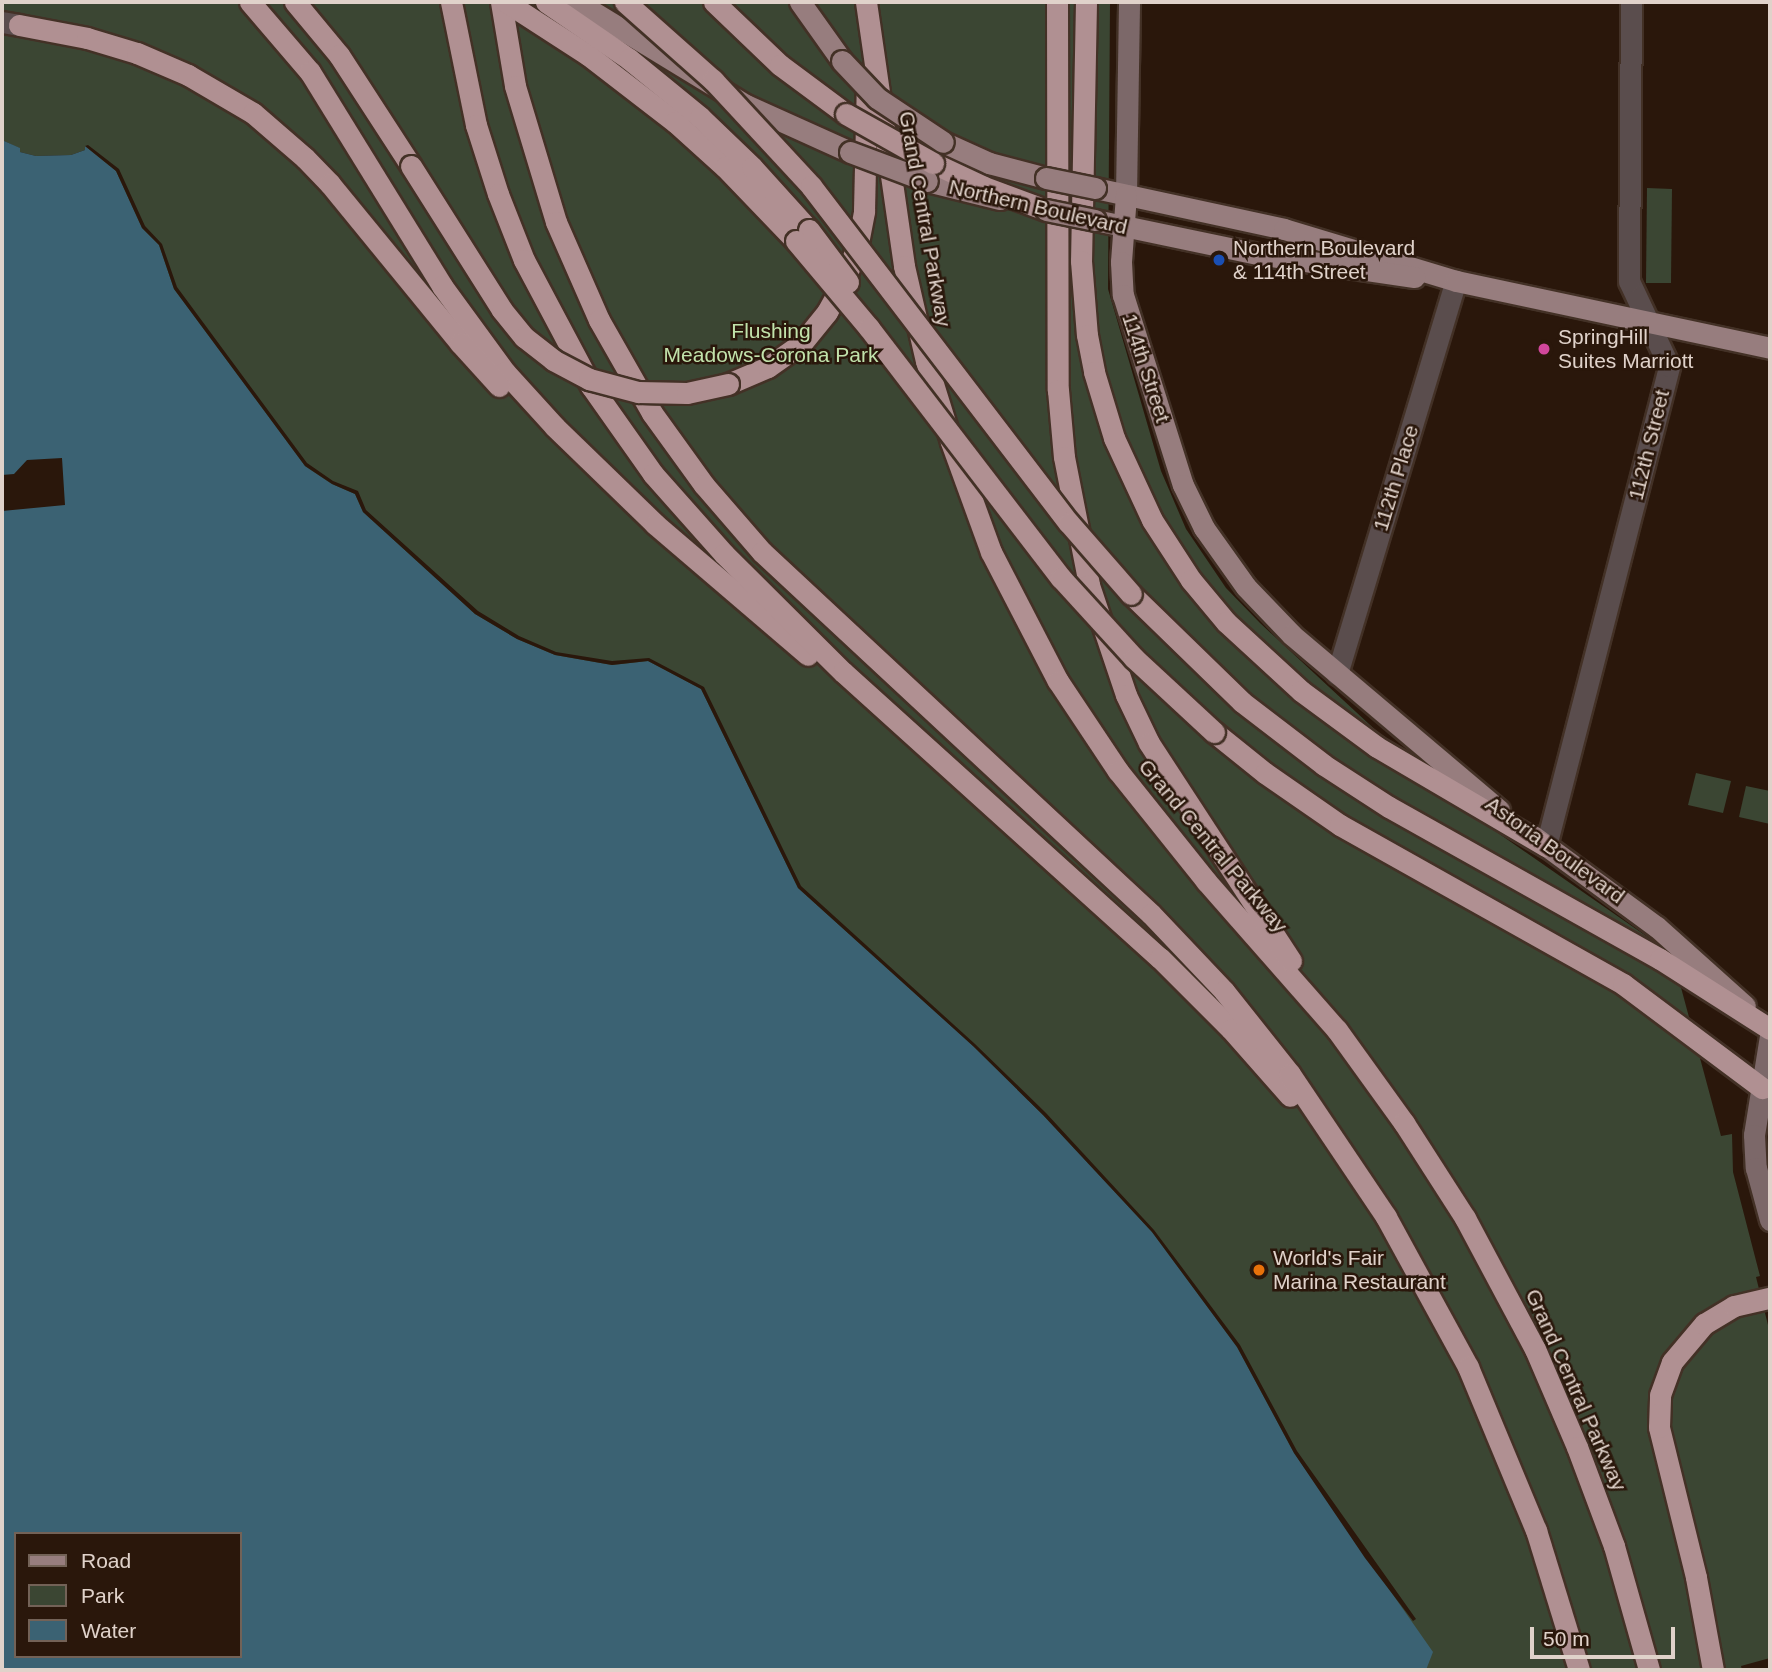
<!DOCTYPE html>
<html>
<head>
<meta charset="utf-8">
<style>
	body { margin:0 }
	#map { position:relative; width:1772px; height:1672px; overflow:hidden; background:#2a170b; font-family:Helvetica,sans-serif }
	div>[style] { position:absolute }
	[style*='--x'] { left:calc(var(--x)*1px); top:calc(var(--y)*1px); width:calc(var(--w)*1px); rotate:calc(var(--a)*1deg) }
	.green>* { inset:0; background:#3b4633 }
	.water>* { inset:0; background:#3b6273 }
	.pier>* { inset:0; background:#2a170b }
	.roads { filter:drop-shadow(2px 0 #433126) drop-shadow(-2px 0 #433126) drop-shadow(0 2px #433126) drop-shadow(0 -2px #433126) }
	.street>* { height:21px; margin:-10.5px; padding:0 10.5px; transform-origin:10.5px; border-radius:10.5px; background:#5a4d4d }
	.secondary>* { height:21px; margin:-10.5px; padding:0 10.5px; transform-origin:10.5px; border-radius:10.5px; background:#7c6869 }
	.primary>* { height:21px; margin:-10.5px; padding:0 10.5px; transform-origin:10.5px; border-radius:10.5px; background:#977d7e }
	.highway>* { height:21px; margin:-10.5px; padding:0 10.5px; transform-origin:10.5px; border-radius:10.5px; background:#b09092 }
	.bridges { filter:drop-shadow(2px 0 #433126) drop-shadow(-2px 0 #433126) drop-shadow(0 2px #433126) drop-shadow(0 -2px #433126) }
	.primary-bridge>* { height:21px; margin:-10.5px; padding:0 10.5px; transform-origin:10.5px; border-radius:10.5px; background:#977d7e }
	.highway-bridge>* { height:21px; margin:-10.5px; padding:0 10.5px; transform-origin:10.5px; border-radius:10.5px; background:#b09092 }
	.dots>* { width:19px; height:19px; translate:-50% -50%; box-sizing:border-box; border:4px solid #2a170b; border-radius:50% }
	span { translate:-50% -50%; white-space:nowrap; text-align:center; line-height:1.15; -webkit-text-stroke:5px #2a170b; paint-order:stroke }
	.street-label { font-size:21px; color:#e0d2ca }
	.poi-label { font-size:21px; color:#e0d2ca }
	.left { translate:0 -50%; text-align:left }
	.park-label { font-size:21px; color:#c1e2ab }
	.frame { position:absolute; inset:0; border:4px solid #e0d2ca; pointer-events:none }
	.legend { position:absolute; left:14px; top:1532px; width:228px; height:126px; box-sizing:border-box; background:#2a170b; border:2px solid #736257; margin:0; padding:9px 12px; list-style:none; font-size:21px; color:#e0d2ca }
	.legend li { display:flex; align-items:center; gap:14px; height:35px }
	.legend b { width:35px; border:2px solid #736257 }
	.scale { position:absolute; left:1530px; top:1627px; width:145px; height:32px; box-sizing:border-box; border:4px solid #e0d2ca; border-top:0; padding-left:9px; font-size:21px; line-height:24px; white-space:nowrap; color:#e0d2ca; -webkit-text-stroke:5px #2a170b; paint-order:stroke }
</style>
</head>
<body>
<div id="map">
	<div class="green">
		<div style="clip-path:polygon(2px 2px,1110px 2px,1108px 289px,1161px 471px,1186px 529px,1226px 588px,1260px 623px,1452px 801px,1672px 954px,1721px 1136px,1732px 1134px,1733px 1172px,1760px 1276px,1756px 1277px,1770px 1333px,1770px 1658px,1741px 1666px,1742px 1670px,1323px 1670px,335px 562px,85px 150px,71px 155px,36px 156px,20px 152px,19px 148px,2px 140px)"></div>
		<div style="clip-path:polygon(1647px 188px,1672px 189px,1671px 283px,1646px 283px)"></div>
		<div style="clip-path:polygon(1696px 773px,1731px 781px,1723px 813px,1688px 805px)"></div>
		<div style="clip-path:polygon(1746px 786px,1770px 791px,1770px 824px,1739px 817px)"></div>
	</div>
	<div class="water">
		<div style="clip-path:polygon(evenodd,2px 140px,20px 148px,20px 152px,36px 156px,71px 155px,85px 150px,85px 146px,116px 171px,142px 228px,159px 245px,174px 289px,305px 466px,332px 484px,355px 494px,363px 512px,475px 614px,517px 639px,555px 655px,612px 665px,648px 661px,701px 689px,798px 888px,973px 1046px,1043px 1115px,1152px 1232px,1237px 1347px,1294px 1453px,1433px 1652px,1426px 1670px,2px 1670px,2px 140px,16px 1534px,240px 1534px,240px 1656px,16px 1656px,16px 1534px)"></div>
	</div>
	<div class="pier">
		<div style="clip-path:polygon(88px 145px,119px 169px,145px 226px,162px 244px,177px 287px,307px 463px,333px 481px,358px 491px,366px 510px,478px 611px,519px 636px,556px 652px,612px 661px,649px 658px,704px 687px,801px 886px,975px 1044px,1046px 1113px,1154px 1230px,1240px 1345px,1297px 1451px,1416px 1619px,1413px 1621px,1365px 1558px,1294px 1453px,1237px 1347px,1152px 1232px,1043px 1115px,973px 1046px,798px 888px,701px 689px,648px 661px,612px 665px,555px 655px,517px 639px,475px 614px,363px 512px,355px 494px,332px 484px,305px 466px,174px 289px,159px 245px,142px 228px,116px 171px,85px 146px)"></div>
		<div style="clip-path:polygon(62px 458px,65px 505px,2px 511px,2px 475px,14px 474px,27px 460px)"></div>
	</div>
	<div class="roads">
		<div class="street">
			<div style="--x:2;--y:22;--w:17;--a:10"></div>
			<div style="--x:1337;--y:674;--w:411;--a:-73.2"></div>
			<div style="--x:1546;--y:846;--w:496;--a:-75.6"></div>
			<div style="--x:1669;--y:366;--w:94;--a:-115.2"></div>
			<div style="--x:1629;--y:281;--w:279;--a:-89.6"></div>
		</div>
		<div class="secondary">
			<div style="--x:1126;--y:195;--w:193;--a:-89.1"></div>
			<div style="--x:1770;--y:1036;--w:100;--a:99.2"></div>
			<div style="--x:1754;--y:1135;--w:33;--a:87"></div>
			<div style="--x:1756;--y:1168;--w:54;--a:74.9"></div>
		</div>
		<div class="primary">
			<div style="--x:577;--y:2;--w:198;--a:31.4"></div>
			<div style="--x:746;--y:105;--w:114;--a:24.3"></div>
			<div style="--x:800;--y:2;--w:72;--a:54.6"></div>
			<div style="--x:943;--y:142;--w:51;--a:24.5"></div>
			<div style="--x:989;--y:163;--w:59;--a:14.7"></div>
			<div style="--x:927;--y:181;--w:75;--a:13.9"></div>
			<div style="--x:1095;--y:188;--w:193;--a:12.2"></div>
			<div style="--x:1284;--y:229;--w:180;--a:16.8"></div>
			<div style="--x:1456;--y:281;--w:321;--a:12"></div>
			<div style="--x:1126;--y:195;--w:67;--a:94.3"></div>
			<div style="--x:1121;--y:262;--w:33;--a:87"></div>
			<div style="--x:1123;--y:295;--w:199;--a:72.5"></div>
			<div style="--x:1183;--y:485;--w:48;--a:64"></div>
			<div style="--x:1204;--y:528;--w:72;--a:54.6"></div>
			<div style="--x:1246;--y:587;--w:66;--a:46.2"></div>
			<div style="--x:1292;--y:635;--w:271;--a:40.2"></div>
			<div style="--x:1095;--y:220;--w:167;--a:11.8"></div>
			<div style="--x:1258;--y:254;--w:158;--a:8.4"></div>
			<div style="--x:1533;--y:836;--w:154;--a:36.3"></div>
			<div style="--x:1657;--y:927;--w:118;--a:41.9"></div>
		</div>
		<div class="highway">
			<div style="--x:250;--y:2;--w:92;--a:49.4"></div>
			<div style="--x:310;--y:72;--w:251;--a:58.3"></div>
			<div style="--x:442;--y:286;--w:107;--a:53.8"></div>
			<div style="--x:505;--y:372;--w:74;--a:47.7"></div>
			<div style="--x:555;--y:427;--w:139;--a:44.1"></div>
			<div style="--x:655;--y:524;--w:201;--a:40.6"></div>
			<div style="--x:295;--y:2;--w:69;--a:50.3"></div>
			<div style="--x:339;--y:55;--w:132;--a:57"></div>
			<div style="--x:451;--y:2;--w:126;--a:78.5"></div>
			<div style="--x:476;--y:125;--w:72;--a:72.3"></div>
			<div style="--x:498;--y:194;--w:71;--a:68.5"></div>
			<div style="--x:524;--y:260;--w:143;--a:62"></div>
			<div style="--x:591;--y:386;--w:108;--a:54.8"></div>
			<div style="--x:653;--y:474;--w:107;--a:48.4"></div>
			<div style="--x:724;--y:554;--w:168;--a:44.8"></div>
			<div style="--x:843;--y:672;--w:427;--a:42.1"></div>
			<div style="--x:1160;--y:958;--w:100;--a:45"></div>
			<div style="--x:1231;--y:1029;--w:89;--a:48.6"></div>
			<div style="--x:501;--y:2;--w:85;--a:80.5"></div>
			<div style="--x:515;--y:86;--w:142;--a:73.2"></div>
			<div style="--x:556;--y:222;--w:107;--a:66.3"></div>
			<div style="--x:599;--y:320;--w:107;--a:60.3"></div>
			<div style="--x:652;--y:413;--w:89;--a:54.2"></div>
			<div style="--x:704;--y:485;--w:89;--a:49.1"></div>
			<div style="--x:762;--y:552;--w:531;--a:42.94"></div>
			<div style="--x:1151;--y:914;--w:106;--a:46.5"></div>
			<div style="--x:1224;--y:991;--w:106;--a:51.5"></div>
			<div style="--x:1290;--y:1074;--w:172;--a:56.1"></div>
			<div style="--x:1386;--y:1217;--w:171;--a:61.3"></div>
			<div style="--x:1468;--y:1367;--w:177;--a:67.4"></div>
			<div style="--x:1536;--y:1530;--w:146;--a:72.9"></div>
			<div style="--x:506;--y:2;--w:98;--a:32.9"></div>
			<div style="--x:588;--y:55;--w:110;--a:37.6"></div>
			<div style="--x:675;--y:122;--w:67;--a:42"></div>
			<div style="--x:725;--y:167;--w:103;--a:46.2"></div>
			<div style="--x:546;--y:2;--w:101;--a:34.5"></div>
			<div style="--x:629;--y:59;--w:92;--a:39.2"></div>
			<div style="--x:700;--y:117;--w:72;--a:43.9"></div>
			<div style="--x:752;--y:167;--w:85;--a:47.9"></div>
			<div style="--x:714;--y:2;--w:91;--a:43.7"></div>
			<div style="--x:780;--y:65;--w:82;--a:36.6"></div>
			<div style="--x:866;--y:2;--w:267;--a:81.8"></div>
			<div style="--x:904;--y:266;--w:98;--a:77"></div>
			<div style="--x:926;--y:361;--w:85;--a:72.8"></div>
			<div style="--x:951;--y:442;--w:117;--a:70"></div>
			<div style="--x:991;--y:552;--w:145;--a:62.6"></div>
			<div style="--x:1058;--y:681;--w:108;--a:56.3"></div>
			<div style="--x:1118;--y:771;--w:141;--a:51.3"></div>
			<div style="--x:1206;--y:881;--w:198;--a:48.7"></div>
			<div style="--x:1337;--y:1030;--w:115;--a:54.2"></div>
			<div style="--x:1404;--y:1123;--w:113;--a:57.3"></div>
			<div style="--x:1465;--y:1218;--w:149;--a:61.9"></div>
			<div style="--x:1535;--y:1349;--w:107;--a:66.8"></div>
			<div style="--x:1577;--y:1447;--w:106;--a:69.5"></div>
			<div style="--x:1614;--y:1546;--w:129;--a:74.2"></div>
			<div style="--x:1057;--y:2;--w:388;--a:89.9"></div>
			<div style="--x:1058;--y:390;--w:67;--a:84.9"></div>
			<div style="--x:1064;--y:457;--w:130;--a:78.9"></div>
			<div style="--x:1089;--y:585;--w:116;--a:71.4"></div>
			<div style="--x:1126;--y:695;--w:53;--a:64.4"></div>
			<div style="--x:1149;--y:743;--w:260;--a:56.9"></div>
			<div style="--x:1086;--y:2;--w:259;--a:91.1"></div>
			<div style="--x:1081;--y:261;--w:74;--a:85.4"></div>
			<div style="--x:1087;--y:335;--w:38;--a:79"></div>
			<div style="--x:1094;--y:372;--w:69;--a:73.1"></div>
			<div style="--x:1114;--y:438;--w:90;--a:65.1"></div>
			<div style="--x:1152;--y:520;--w:72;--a:57"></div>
			<div style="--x:1191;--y:580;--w:55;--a:50.2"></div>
			<div style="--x:1226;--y:622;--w:102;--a:42.6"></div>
			<div style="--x:1301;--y:691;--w:94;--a:36.4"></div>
			<div style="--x:1377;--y:747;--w:196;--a:30.4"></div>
			<div style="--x:19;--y:25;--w:69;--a:10.8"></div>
			<div style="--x:87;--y:38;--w:52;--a:16.7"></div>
			<div style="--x:137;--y:53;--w:56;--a:23.3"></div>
			<div style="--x:188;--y:75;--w:75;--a:30.3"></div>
			<div style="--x:253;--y:113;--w:69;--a:40.9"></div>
			<div style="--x:305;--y:158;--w:36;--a:46"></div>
			<div style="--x:330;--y:184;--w:205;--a:50.7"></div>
			<div style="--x:460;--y:343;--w:58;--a:47.8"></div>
			<div style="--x:933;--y:163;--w:56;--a:25.2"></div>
			<div style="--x:984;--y:187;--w:66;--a:20.4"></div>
			<div style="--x:728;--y:384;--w:43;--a:-23"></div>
			<div style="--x:768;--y:367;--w:42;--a:-35.2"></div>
			<div style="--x:802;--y:343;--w:40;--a:-51"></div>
			<div style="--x:827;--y:312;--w:37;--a:-61"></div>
			<div style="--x:845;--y:280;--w:39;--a:-71"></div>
			<div style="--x:858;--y:243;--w:33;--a:-79"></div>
			<div style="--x:864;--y:211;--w:128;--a:-88.7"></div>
			<div style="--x:1131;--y:594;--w:155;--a:44.2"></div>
			<div style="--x:1242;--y:702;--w:103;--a:37.5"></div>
			<div style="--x:1324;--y:765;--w:77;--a:32.9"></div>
			<div style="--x:1389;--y:807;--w:311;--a:29.3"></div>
			<div style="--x:1660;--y:959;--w:130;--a:32.5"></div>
			<div style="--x:1214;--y:732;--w:65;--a:38.8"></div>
			<div style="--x:1265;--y:773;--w:91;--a:34.7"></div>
			<div style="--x:1340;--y:825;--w:325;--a:29.3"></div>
			<div style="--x:1623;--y:984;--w:174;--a:36.8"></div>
			<div style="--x:1713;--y:1670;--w:95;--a:-100.4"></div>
			<div style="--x:1696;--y:1577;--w:154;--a:-103.9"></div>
			<div style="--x:1659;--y:1427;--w:32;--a:-88"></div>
			<div style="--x:1660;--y:1395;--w:35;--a:-70"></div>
			<div style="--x:1672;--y:1362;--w:50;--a:-49.9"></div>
			<div style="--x:1704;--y:1324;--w:35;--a:-31"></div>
			<div style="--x:1734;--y:1306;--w:37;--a:-13"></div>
		</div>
	</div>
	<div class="bridges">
		<div class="primary-bridge">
			<div style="--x:842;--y:61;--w:51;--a:46.6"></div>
			<div style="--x:877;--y:98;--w:79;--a:33.7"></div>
			<div style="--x:850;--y:152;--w:82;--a:20.6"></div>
			<div style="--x:1046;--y:178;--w:50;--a:11.5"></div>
			<div style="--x:1046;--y:210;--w:50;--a:11.5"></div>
		</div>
		<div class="highway-bridge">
			<div style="--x:625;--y:2;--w:118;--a:41.6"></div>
			<div style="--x:713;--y:80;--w:144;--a:47.2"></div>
			<div style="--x:811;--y:186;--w:424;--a:52.6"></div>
			<div style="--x:1069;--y:523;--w:94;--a:48.9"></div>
			<div style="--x:846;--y:114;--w:100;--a:29.4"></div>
			<div style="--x:411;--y:166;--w:170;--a:57.7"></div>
			<div style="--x:502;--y:310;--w:35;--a:51"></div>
			<div style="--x:524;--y:337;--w:37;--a:38"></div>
			<div style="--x:553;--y:360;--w:41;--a:27.8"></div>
			<div style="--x:589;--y:379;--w:51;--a:14.9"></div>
			<div style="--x:638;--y:392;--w:49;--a:1.2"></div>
			<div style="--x:687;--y:393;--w:42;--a:-12.4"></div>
			<div style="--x:809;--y:230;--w:65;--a:53.1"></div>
			<div style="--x:796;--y:241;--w:114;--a:50"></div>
			<div style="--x:869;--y:328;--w:315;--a:52.5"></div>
			<div style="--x:1061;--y:578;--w:108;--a:47.6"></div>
			<div style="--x:1134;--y:658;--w:109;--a:42.8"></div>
		</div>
	</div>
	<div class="dots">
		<div style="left:1219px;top:260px;background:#1a4fb4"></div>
		<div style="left:1544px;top:349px;background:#d1479c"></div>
		<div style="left:1259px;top:1270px;background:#e8710a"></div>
	</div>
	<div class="street-label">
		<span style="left:1038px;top:207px;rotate:13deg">Northern Boulevard</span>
		<span style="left:925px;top:219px;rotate:80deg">Grand Central Parkway</span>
		<span style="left:1146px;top:368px;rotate:72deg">114th Street</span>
		<span style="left:1649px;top:445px;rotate:-76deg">112th Street</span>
		<span style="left:1396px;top:478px;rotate:-73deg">112th Place</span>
		<span style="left:1213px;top:846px;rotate:50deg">Grand Central Parkway</span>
		<span style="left:1555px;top:850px;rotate:36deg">Astoria Boulevard</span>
		<span style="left:1576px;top:1390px;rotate:66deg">Grand Central Parkway</span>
	</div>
	<div class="poi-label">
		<span class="left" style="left:1233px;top:260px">Northern Boulevard<br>&amp; 114th Street</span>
		<span class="left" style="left:1558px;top:349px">SpringHill<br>Suites Marriott</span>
		<span class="left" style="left:1273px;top:1270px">World's Fair<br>Marina Restaurant</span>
	</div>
	<div class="park-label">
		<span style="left:771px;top:343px">Flushing<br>Meadows-Corona Park</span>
	</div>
	<div class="frame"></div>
	<ul class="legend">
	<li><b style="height:9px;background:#977d7e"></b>Road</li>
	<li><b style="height:19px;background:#3b4633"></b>Park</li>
	<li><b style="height:19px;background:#3b6273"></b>Water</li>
	</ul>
	<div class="scale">50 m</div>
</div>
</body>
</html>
